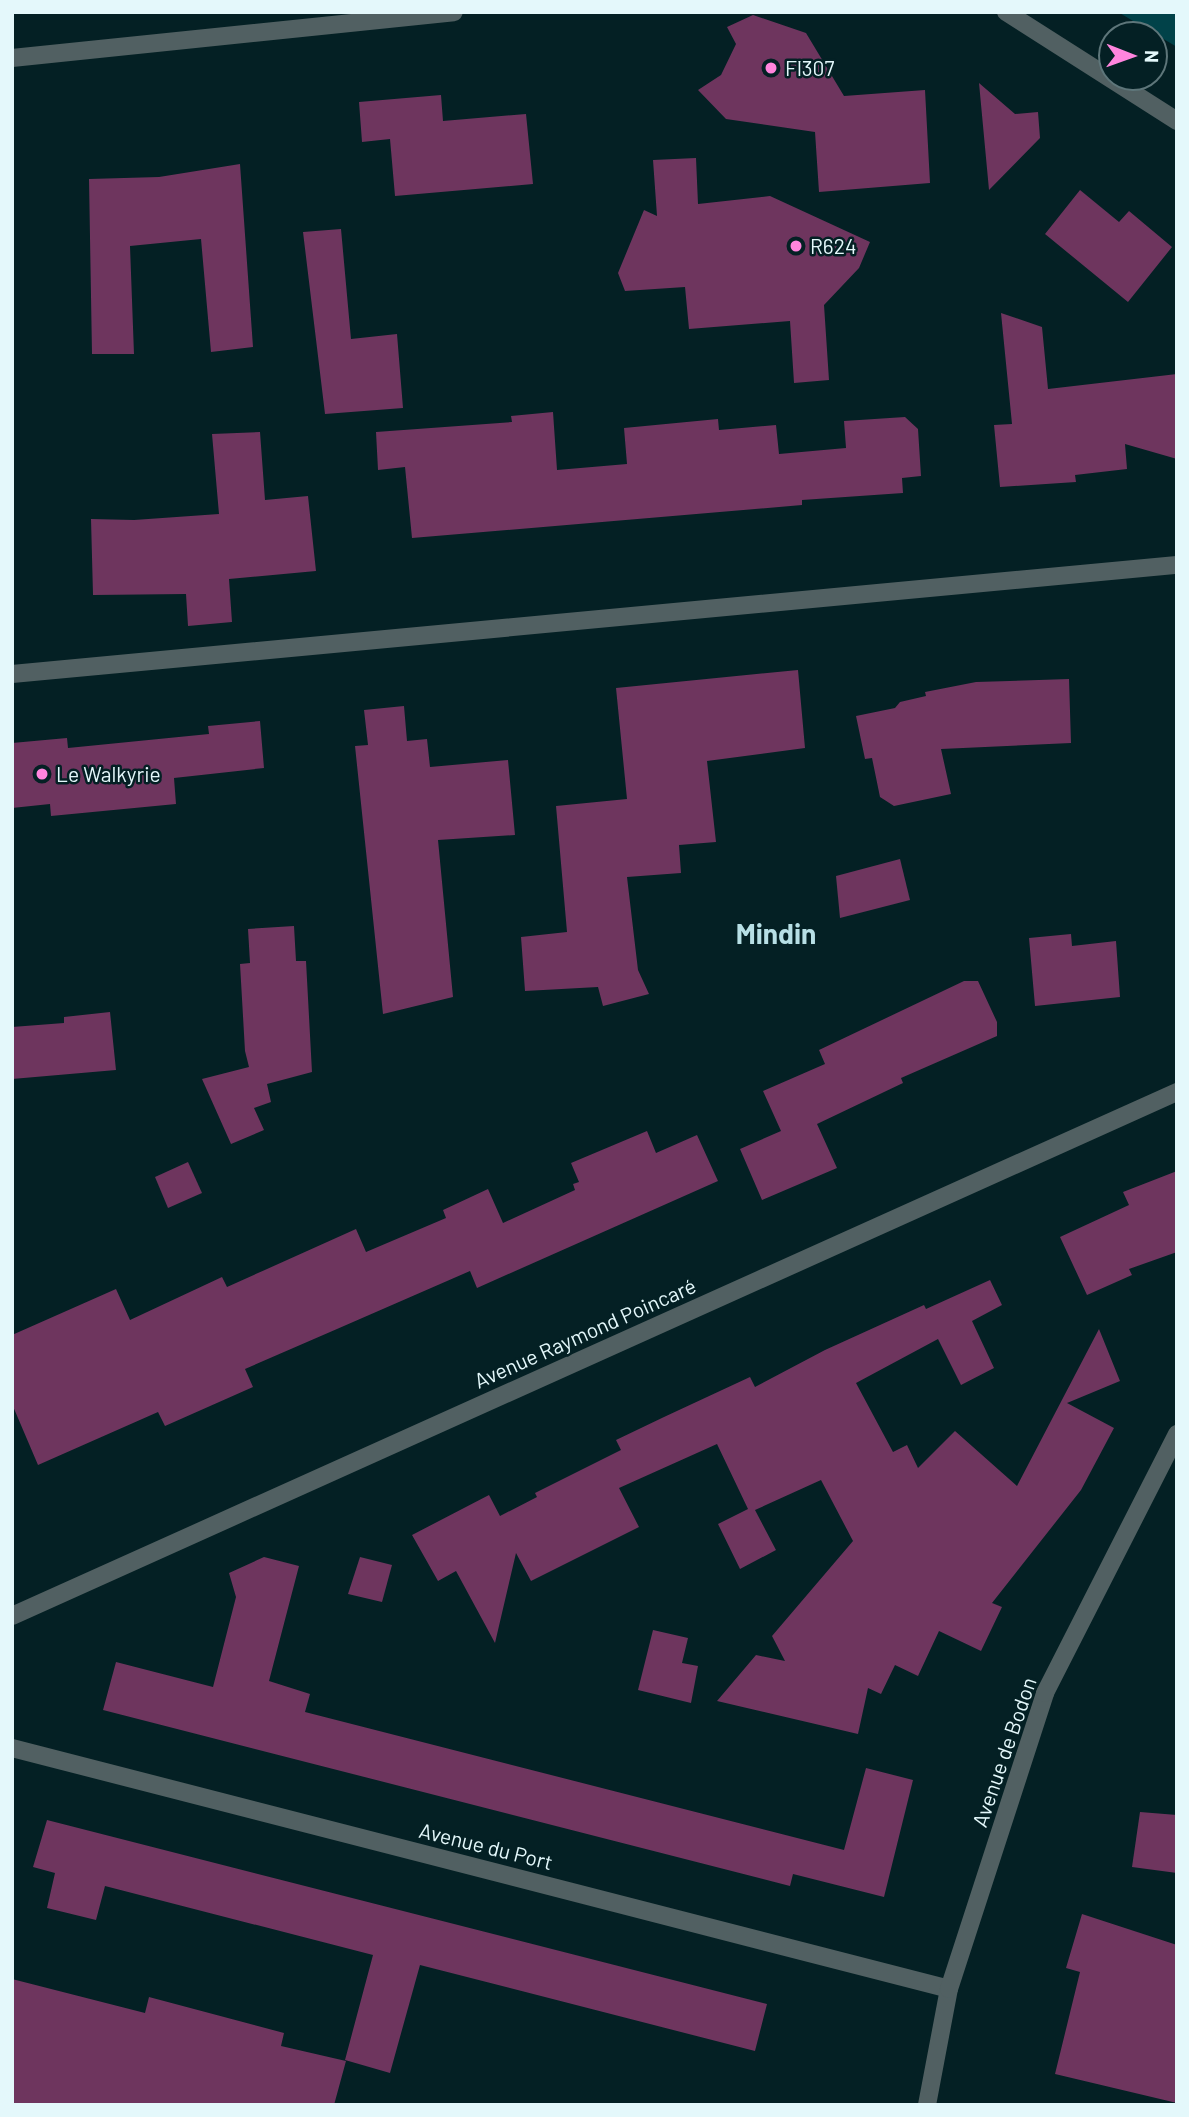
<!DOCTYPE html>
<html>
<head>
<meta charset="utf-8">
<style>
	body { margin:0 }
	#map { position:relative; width:1189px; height:2117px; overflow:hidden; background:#042024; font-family:Barlow,sans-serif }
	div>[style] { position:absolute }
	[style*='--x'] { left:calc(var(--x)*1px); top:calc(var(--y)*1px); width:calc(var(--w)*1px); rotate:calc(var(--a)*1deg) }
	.green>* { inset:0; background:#014249 }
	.building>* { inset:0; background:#6e355e }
	.minor>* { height:18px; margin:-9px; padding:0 9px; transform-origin:9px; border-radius:9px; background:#516062 }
	.dots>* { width:19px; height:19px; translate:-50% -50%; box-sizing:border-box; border:4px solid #042024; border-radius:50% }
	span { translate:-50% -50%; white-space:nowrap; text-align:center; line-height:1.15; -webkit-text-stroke:5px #042024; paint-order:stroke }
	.poi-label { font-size:21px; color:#e4f8fb }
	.left { translate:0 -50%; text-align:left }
	.street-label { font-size:21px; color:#e4f8fb }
	.district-label { font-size:28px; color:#b7dfe5; font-weight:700 }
	.frame { position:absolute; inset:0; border:14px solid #e4f8fb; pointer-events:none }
	.north { position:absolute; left:1098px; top:21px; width:70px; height:70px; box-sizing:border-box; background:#042024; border:2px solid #5e767a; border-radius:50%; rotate:91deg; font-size:19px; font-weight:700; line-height:28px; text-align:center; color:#e4f8fb }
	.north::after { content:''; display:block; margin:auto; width:24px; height:32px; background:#ff85de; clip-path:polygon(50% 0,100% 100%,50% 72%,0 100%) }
</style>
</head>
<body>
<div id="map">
	<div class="green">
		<div style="clip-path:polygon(1118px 12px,1177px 12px,1177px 47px)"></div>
	</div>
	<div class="building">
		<div style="clip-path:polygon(753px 15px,806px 33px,844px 96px,925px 90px,930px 183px,819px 192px,815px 132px,726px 119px,698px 90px,721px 75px,736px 44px,727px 27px)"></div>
		<div style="clip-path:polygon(979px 83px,1015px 114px,1038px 112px,1040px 138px,989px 190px)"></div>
		<div style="clip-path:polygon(441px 95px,443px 121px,526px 114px,533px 184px,395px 196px,390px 139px,362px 142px,359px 102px)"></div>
		<div style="clip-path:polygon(696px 158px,698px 204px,770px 196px,870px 242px,859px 268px,824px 305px,829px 380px,794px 383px,790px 321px,689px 329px,685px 287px,625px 291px,618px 273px,644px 210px,657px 216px,653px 160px)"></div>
		<div style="clip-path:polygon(240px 164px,253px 347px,211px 352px,201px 239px,130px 246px,134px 354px,92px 354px,89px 179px,159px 177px)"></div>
		<div style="clip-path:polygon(1080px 190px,1119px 222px,1129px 211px,1172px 247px,1128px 302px,1045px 234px)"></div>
		<div style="clip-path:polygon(341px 229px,351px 339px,397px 334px,403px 408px,325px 414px,303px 232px)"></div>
		<div style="clip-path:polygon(1001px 313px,1042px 327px,1048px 389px,1177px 374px,1177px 459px,1125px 444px,1127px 469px,1075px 475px,1076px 482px,1000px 487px,994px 425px,1012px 424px)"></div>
		<div style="clip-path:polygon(553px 412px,557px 470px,627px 464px,624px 428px,718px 419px,719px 430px,776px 425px,779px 454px,846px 448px,844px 421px,905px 417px,918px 429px,921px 476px,902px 478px,903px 493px,802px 500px,802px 505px,412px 538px,405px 467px,378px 470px,376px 432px,512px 422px,511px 416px)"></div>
		<div style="clip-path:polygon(260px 432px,265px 500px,308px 496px,316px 571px,229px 579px,232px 622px,188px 626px,186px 594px,93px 595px,91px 519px,134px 520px,219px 514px,212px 434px)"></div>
		<div style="clip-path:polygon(798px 670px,805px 748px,707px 761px,716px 842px,679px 845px,681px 873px,627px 877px,638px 970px,649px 994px,603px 1006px,598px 987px,525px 991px,521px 937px,567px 932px,556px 806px,627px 799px,616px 688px)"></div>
		<div style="clip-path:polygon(1069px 679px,1071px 743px,941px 749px,951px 794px,894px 806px,880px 797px,872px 758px,865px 759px,856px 716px,895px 708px,900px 702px,926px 696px,925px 692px,976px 682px)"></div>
		<div style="clip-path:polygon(404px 706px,407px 741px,427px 739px,430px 767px,508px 760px,515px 835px,438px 840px,453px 997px,383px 1014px,355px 746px,368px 745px,364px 710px)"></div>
		<div style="clip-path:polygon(260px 721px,264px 768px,174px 778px,176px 804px,51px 816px,50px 804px,12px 808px,12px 743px,67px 738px,68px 748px,209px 734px,208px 726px)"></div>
		<div style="clip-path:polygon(900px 859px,910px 900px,840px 918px,836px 876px)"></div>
		<div style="clip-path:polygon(294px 926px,296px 961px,306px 961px,312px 1072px,267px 1084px,271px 1102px,254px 1108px,264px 1130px,231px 1144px,202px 1079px,249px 1067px,245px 1051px,240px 964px,250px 963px,248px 929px)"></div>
		<div style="clip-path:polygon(1071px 934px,1072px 946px,1116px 941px,1120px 997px,1035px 1006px,1029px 938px)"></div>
		<div style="clip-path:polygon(964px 981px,978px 981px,997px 1022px,997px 1036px,901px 1078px,903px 1083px,817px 1124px,837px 1168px,762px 1200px,740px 1149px,781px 1131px,763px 1091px,825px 1064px,819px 1050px)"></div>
		<div style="clip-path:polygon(110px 1012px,116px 1070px,12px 1079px,12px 1027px,64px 1023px,64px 1017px)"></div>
		<div style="clip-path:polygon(647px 1131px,656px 1153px,697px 1135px,718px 1181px,477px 1288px,470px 1271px,337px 1329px,245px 1369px,253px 1387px,165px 1426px,158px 1412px,38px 1465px,12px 1404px,12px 1335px,116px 1289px,130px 1320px,222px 1277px,227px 1287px,356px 1229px,366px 1252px,446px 1218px,443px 1210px,488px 1189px,503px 1223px,575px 1190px,573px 1184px,579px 1182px,571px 1163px)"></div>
		<div style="clip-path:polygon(188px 1162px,202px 1193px,168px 1208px,155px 1177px)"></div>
		<div style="clip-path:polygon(1177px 1171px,1177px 1252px,1129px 1269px,1132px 1275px,1087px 1295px,1060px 1237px,1129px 1205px,1123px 1192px)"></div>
		<div style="clip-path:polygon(990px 1280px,1002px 1305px,972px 1321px,994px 1368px,961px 1385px,938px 1339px,856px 1383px,893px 1452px,907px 1445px,918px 1468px,955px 1431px,1017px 1486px,1099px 1329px,1120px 1381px,1067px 1403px,1114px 1428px,1081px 1490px,992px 1603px,1002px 1607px,981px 1651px,939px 1631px,918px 1676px,895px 1665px,881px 1694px,868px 1688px,858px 1734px,717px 1701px,756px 1655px,785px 1661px,772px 1636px,853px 1541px,821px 1480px,755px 1510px,776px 1550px,740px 1569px,718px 1524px,748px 1509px,717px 1444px,619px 1488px,639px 1527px,531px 1581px,516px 1553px,495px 1643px,456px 1571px,438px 1581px,412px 1535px,489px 1495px,500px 1516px,537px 1497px,535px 1493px,621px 1450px,616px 1440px,664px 1417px,750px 1377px,755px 1387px,825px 1350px,924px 1305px,926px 1309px)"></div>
		<div style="clip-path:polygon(264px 1557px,299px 1566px,269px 1681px,310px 1694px,305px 1712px,844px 1850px,866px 1768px,913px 1780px,884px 1897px,793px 1874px,790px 1886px,103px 1710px,116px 1662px,213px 1687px,236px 1597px,229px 1573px)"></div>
		<div style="clip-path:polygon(360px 1557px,392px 1565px,382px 1602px,348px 1594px)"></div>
		<div style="clip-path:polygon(653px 1630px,688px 1638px,682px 1663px,698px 1666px,691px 1703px,638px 1690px)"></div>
		<div style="clip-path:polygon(1140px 1812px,1177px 1815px,1177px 1873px,1132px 1867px)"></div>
		<div style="clip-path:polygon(47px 1820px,767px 2004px,755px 2051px,420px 1965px,390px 2073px,345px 2060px,373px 1955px,105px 1886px,96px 1920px,47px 1908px,55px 1873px,33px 1867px)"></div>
		<div style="clip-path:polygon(1082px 1914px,1177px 1945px,1177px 2103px,1055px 2074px,1080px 1972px,1066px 1968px)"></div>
		<div style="clip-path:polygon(12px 1979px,145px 2013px,149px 1997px,284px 2033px,281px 2046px,346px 2061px,334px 2105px,12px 2105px)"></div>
	</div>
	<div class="minor">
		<div style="--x:1006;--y:12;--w:203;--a:32.5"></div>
		<div style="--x:12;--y:58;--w:444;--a:-5.9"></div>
		<div style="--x:12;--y:674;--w:1170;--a:-5.35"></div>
		<div style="--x:12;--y:1616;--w:1277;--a:-24.22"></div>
		<div style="--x:12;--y:1748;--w:967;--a:14.42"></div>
		<div style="--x:927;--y:2105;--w:118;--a:-79.3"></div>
		<div style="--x:949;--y:1989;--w:311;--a:-72"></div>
		<div style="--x:1045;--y:1693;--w:291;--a:-63"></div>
	</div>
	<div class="dots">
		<div style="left:771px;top:68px;background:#ff85de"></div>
		<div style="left:796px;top:246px;background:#ff85de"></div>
		<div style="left:42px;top:774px;background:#ff85de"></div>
	</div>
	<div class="poi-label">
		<span class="left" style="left:785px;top:68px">Fl307</span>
		<span class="left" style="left:810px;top:246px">R624</span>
		<span class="left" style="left:56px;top:774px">Le Walkyrie</span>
	</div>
	<div class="street-label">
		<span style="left:585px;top:1333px;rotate:-24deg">Avenue Raymond Poincaré</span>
		<span style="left:1004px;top:1752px;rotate:-71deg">Avenue de Bodon</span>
		<span style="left:486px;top:1846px;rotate:14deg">Avenue du Port</span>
	</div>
	<div class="district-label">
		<span style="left:776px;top:933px">Mindin</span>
	</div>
	<div class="frame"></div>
	<div class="north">N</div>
</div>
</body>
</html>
